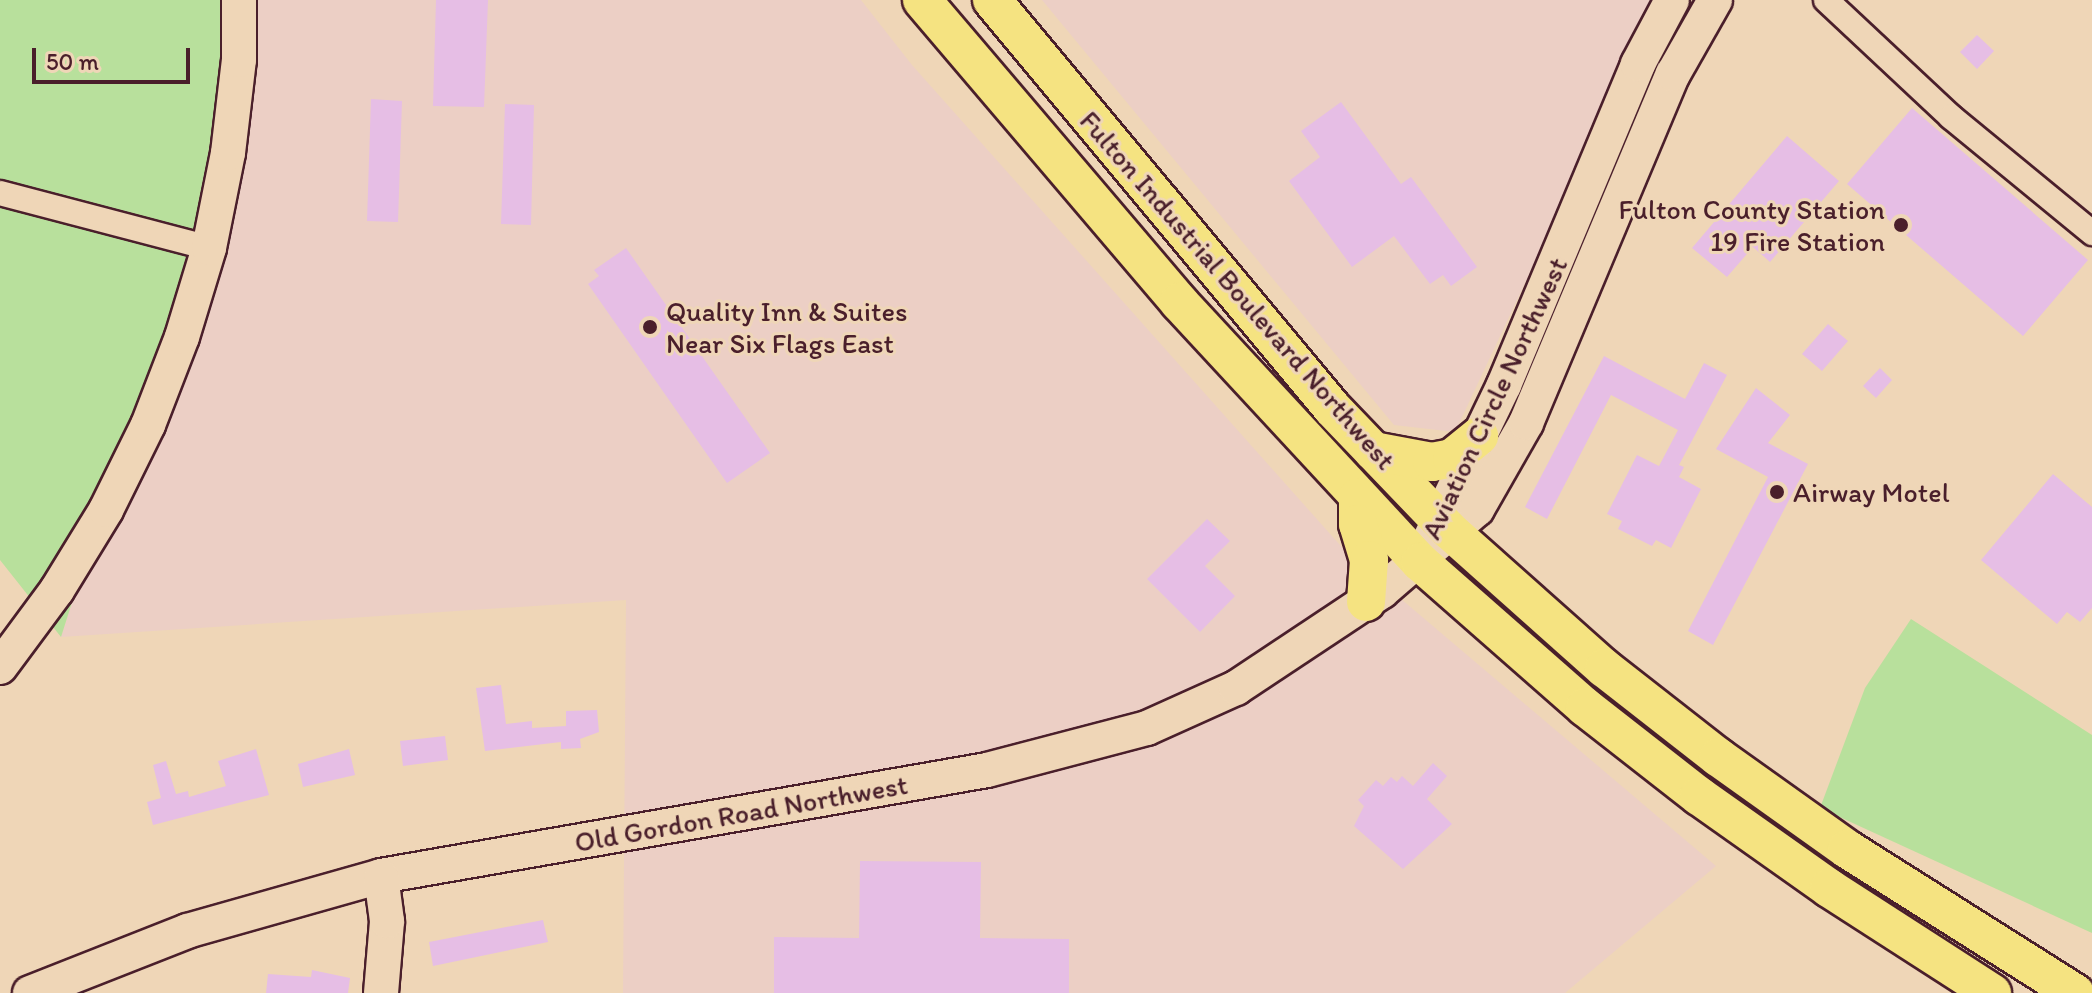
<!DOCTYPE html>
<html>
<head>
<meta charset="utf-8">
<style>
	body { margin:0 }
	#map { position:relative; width:2092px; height:993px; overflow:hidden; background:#efd6b7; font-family:Itim,sans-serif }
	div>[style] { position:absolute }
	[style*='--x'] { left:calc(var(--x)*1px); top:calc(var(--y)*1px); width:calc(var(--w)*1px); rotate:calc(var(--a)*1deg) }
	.built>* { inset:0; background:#eccfc5 }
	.green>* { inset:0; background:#b8e09c }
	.building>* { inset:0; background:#e6bee5 }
	.roads { filter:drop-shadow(2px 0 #4a1f2b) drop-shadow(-2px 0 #4a1f2b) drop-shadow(0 2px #4a1f2b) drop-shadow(0 -2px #4a1f2b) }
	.street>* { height:24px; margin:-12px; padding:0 12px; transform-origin:12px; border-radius:12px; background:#efd6b7 }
	.secondary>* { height:34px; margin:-17px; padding:0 17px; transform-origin:17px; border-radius:17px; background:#efd6b7 }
	.primary>* { height:38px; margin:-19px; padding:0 19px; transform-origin:19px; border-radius:19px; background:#f5e381 }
	.dots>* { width:22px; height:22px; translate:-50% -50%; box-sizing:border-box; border:4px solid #efd6b7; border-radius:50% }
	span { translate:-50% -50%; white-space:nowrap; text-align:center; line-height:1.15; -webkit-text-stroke:6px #efd6b7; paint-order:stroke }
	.poi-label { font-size:28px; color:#4a1f2b }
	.right { translate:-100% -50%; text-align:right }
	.left { translate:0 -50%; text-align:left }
	.street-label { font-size:28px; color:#4a1f2b }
	.scale { position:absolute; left:32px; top:48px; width:158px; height:36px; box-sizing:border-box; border:4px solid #4a1f2b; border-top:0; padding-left:10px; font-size:24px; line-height:28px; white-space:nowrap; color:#4a1f2b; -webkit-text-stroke:6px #efd6b7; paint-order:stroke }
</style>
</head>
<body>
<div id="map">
	<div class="built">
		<div style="clip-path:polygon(224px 0,861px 0,912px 65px,1348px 554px,1716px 866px,1565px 993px,623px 993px,626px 600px,61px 637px,95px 530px)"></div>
		<div style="clip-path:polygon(1042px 0,1658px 0,1455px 432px,1394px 425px)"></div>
	</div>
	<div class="green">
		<div style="clip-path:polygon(0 0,224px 0,225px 95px,190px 317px,95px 530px,61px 637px,0 560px)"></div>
		<div style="clip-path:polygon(1911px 619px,2092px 735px,2092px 933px,1820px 808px,1865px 688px)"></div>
	</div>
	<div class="building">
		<div style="clip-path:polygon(436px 0,488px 0,484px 107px,433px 106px)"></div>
		<div style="clip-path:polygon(1977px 35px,1994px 51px,1977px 69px,1960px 52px)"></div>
		<div style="clip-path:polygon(371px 99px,402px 101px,398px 222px,367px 221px)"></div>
		<div style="clip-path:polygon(1341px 102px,1401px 184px,1411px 177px,1477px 267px,1451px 286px,1443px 275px,1430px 284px,1394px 236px,1352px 267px,1289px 181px,1320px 157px,1301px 131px)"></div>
		<div style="clip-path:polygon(505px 104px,534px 105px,531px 225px,501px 224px)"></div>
		<div style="clip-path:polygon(1912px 108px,2088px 260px,2023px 336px,1847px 184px)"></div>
		<div style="clip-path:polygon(1787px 136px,1839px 181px,1770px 262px,1753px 247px,1727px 277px,1692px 248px)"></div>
		<div style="clip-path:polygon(626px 248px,770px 453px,727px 483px,588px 284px,599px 276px,594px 270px)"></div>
		<div style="clip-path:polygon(1828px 324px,1848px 341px,1822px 371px,1802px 354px)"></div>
		<div style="clip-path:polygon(1604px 356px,1685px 399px,1704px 363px,1727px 375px,1679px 465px,1684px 467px,1679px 477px,1701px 489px,1671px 548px,1656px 540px,1652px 546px,1618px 529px,1622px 521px,1607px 514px,1637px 455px,1659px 466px,1678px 430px,1611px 395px,1547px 519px,1525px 507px)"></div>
		<div style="clip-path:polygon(1880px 368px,1892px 380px,1876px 398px,1863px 386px)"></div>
		<div style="clip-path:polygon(1756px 388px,1790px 415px,1768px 443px,1808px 464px,1713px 645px,1688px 631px,1768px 477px,1716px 449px)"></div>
		<div style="clip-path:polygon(2053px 474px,2092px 507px,2092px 608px,2080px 622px,2067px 612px,2057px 624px,1981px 560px)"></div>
		<div style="clip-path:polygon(1207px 519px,1230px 541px,1205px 566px,1235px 596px,1200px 632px,1147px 579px)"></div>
		<div style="clip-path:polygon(501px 685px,506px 724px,532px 721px,532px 728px,566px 726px,566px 711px,597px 710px,599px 732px,580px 739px,581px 748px,561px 749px,561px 742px,485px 751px,476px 688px)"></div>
		<div style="clip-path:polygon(445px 736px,448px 760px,403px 766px,400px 741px)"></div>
		<div style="clip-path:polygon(256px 749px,269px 795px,153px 825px,147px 802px,161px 798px,153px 765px,166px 761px,176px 794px,188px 791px,189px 797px,226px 786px,218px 761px)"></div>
		<div style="clip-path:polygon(349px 749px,355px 775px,303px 787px,298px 764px)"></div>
		<div style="clip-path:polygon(1433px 763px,1447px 776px,1427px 799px,1452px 824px,1403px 869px,1354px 826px,1364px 806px,1358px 800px,1376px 780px,1383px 786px,1391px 777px,1397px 782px,1402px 776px,1413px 786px)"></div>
		<div style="clip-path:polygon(860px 861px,981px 862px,980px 938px,1069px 939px,1069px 993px,774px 993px,774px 937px,859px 938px)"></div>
		<div style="clip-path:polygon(543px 920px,548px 942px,433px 966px,429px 942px)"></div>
		<div style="clip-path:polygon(312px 970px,350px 978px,348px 993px,266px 993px,268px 974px,311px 977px)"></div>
	</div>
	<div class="roads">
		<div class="street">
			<div style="--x:1826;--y:0;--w:171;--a:43.1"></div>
			<div style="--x:1951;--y:117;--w:183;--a:39.4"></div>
			<div style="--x:0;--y:193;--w:216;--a:14.7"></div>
		</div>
		<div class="secondary">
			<div style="--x:1428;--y:543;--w:175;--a:-64.3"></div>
			<div style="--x:1504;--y:385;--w:348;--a:-67.3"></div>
			<div style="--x:1638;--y:64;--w:72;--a:-62"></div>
			<div style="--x:0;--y:667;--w:96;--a:-53.5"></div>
			<div style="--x:57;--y:590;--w:94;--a:-58.5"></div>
			<div style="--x:106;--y:510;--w:95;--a:-63.7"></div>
			<div style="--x:148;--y:425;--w:94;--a:-68.9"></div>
			<div style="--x:182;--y:337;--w:93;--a:-73.1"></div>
			<div style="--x:209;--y:248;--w:97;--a:-78.7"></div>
			<div style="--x:228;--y:153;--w:94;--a:-83.3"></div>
			<div style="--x:239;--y:60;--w:60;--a:-90"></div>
			<div style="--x:30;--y:993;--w:169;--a:-21.5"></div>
			<div style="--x:187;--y:931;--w:202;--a:-15.8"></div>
			<div style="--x:381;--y:876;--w:615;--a:-9.92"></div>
			<div style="--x:987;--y:770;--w:165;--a:-14.7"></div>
			<div style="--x:1147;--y:728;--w:98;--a:-24.2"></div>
			<div style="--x:1236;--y:688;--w:175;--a:-33.6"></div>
			<div style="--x:1382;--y:591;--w:125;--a:-40.8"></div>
			<div style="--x:1477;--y:509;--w:99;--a:-60.3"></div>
			<div style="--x:1526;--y:423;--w:379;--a:-67.2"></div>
			<div style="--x:1673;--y:74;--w:85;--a:-60.4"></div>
			<div style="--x:381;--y:993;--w:72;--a:-85.2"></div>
			<div style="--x:387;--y:921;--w:45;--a:-97.6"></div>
		</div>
		<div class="primary">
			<div style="--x:922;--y:0;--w:397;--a:49.6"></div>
			<div style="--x:1179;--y:302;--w:355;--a:47.2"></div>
			<div style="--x:1420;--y:562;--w:220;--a:41.3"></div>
			<div style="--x:1585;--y:707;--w:145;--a:38"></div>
			<div style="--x:1699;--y:796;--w:159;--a:35.3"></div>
			<div style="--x:1829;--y:888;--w:194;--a:32.8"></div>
			<div style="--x:992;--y:0;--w:531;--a:50.19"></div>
			<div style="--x:1332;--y:408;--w:169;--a:46.2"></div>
			<div style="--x:1449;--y:530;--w:208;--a:41.7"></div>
			<div style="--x:1604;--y:668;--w:145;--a:38"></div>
			<div style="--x:1718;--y:757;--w:158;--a:35.5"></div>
			<div style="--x:1847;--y:849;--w:270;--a:32.3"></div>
			<div style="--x:1373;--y:451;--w:60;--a:10.6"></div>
			<div style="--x:1432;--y:462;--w:20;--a:-11"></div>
			<div style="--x:1452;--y:458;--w:35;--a:-39"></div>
			<div style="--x:1358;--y:497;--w:27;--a:90"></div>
			<div style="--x:1358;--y:524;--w:38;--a:73"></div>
			<div style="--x:1369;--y:560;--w:42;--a:94.1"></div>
		</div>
	</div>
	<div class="dots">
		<div style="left:1901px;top:225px;background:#4a1f2b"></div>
		<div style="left:650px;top:327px;background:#4a1f2b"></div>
		<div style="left:1777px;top:492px;background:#4a1f2b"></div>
	</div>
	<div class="poi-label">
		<span class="right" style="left:1885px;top:225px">Fulton County Station<br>19 Fire Station</span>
		<span class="left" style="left:666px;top:327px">Quality Inn &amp; Suites<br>Near Six Flags East</span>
		<span class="left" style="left:1793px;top:492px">Airway Motel</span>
	</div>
	<div class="street-label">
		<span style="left:1238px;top:290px;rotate:49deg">Fulton Industrial Boulevard Northwest</span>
		<span style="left:1494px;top:398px;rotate:-65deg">Aviation Circle Northwest</span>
		<span style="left:741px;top:813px;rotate:-10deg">Old Gordon Road Northwest</span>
	</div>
	<div class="scale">50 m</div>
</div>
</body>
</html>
